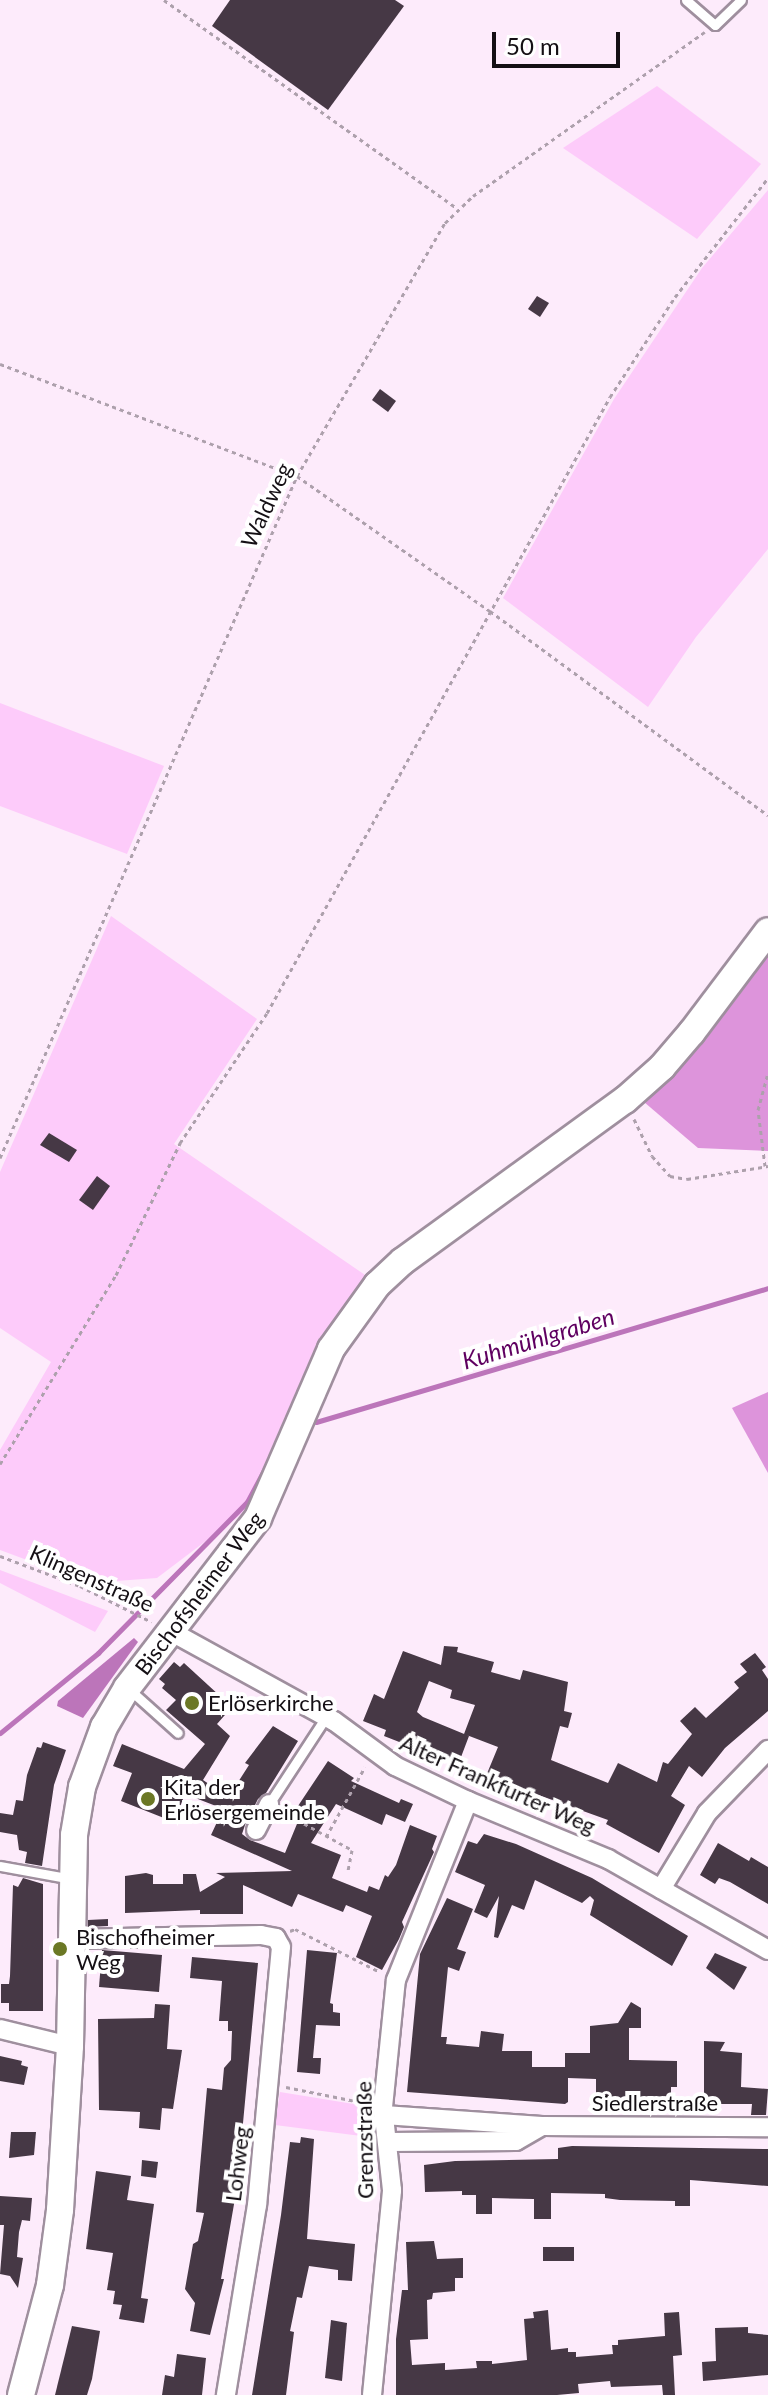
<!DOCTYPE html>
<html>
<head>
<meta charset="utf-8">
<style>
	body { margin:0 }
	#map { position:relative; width:768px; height:2395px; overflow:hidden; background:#fdebfb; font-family:Lato,sans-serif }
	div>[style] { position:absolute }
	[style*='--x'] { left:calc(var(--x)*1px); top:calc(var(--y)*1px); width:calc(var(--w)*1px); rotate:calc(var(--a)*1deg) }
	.green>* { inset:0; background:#fdcbfa }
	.forest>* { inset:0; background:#dd94db }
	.water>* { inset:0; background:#bc75ba }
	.stream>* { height:5px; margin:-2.5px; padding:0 2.5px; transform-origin:2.5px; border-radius:2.5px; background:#bc75ba }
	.building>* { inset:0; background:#463845 }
	.path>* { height:3px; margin-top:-1.5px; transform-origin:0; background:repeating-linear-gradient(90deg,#ada0ac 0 4px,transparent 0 8px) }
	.roads { filter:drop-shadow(2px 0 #9f8f9e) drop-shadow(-2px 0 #9f8f9e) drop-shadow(0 2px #9f8f9e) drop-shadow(0 -2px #9f8f9e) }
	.lane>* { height:9px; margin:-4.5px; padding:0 4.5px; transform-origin:4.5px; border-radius:4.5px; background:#fff }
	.street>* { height:18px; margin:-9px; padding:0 9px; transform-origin:9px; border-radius:9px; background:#fff }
	.secondary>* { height:26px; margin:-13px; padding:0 13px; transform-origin:13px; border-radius:13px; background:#fff }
	.dots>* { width:22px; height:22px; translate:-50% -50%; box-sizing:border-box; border:4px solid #fff; border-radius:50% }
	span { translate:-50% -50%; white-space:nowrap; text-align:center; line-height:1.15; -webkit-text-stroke:8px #fff; paint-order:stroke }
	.street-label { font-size:22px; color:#140f14 }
	.poi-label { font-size:22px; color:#140f14 }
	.left { translate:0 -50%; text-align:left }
	.water-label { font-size:24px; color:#5f0060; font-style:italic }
	.scale { position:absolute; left:492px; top:32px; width:128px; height:36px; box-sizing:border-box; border:4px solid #140f14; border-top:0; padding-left:10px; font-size:24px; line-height:28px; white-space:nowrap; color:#140f14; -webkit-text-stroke:6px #fff; paint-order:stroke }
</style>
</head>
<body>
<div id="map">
	<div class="green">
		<div style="clip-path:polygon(657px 86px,761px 164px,697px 239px,563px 148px)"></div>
		<div style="clip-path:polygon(768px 190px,768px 549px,696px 637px,648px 707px,503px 598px,614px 399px,702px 268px)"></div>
		<div style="clip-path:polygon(0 703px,164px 766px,127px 854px,0 806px)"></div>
		<div style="clip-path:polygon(111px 916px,257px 1019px,174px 1144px,368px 1277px,264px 1497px,157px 1578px,89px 1583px,0 1550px,0 1450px,51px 1362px,0 1328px,0 1172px)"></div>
		<div style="clip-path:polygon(0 1570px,108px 1611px,95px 1632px,0 1583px)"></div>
		<div style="clip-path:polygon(280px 2092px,372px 2107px,369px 2137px,275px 2125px)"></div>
	</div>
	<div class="forest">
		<div style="clip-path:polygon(768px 942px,768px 1151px,698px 1148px,644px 1102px)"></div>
		<div style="clip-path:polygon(768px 1392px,768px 1473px,732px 1408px)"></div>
	</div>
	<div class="water">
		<div style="clip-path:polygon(134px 1638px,138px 1642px,83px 1718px,57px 1706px,58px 1701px)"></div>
	</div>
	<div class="stream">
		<div style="--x:316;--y:1422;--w:471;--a:-16.5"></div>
		<div style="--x:0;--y:1733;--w:127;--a:-39.2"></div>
		<div style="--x:98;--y:1653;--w:212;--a:-45.4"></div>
		<div style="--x:247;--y:1502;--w:40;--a:-62"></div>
	</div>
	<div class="building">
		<div style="clip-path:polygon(230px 0,395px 0,404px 6px,328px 110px,212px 26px)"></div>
		<div style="clip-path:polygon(537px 296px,549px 303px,540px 317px,528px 309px)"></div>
		<div style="clip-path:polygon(380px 389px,396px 401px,388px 412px,372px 400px)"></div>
		<div style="clip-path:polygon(49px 1133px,77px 1150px,69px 1162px,40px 1145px)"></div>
		<div style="clip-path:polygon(97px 1176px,110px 1186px,93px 1210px,79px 1200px)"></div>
		<div style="clip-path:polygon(444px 1646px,458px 1647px,457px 1652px,494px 1662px,491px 1672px,520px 1680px,523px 1670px,568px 1682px,564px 1711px,572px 1713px,568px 1728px,560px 1726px,551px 1760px,608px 1783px,618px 1763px,657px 1782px,663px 1762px,668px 1764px,692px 1734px,680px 1721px,695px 1707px,706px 1718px,739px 1688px,734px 1682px,747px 1672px,740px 1664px,755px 1653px,766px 1667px,762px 1670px,768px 1679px,768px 1711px,725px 1748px,702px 1777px,689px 1766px,671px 1796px,685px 1805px,659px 1853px,606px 1824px,608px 1820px,486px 1776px,498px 1747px,464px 1734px,475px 1705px,450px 1698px,452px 1690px,429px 1681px,417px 1712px,423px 1717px,469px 1736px,458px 1765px,384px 1736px,386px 1730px,363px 1721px,374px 1694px,384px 1699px,403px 1651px,441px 1665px)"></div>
		<div style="clip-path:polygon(174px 1662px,180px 1667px,184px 1663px,232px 1707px,217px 1724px,230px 1736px,203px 1780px,225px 1795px,230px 1788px,233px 1790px,249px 1765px,245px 1763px,273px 1726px,298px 1741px,266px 1793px,258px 1799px,245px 1825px,242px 1834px,250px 1840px,285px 1853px,299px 1819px,295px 1816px,296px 1809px,328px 1761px,354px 1778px,351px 1781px,399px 1803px,401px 1799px,413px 1804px,405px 1822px,386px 1814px,382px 1825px,336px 1804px,311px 1843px,341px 1855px,332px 1878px,367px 1892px,369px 1886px,379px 1890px,385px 1875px,388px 1877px,396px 1865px,410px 1825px,437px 1836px,432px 1849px,434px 1852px,402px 1922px,404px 1927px,399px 1939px,382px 1970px,356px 1957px,372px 1916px,346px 1905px,343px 1912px,298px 1894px,292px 1907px,243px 1885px,243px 1914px,200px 1914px,200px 1910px,125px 1913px,125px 1876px,146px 1873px,153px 1875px,153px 1884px,183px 1884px,183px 1874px,196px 1874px,200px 1892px,225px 1877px,216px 1873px,292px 1871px,211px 1835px,218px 1820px,211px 1817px,216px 1806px,185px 1794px,174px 1822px,121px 1801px,132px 1773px,113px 1766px,122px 1744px,184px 1769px,205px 1744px,166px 1710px,176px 1700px,162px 1688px,165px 1684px,159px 1679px)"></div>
		<div style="clip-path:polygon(43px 1742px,66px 1750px,54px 1785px,42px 1866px,25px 1863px,27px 1852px,19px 1850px,17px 1835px,0 1832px,0 1813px,13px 1815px,16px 1800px,23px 1801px,27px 1775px,37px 1747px,41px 1748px)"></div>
		<div style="clip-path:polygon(484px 1834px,516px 1844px,592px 1878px,688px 1936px,672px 1966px,590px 1915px,594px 1900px,590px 1896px,582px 1903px,535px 1880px,524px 1910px,512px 1905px,498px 1938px,494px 1937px,499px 1896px,487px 1918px,474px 1912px,485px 1885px,455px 1872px,468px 1841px,477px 1844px)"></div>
		<div style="clip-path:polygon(718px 1843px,749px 1861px,751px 1857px,768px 1867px,768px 1904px,730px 1882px,719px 1878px,715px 1884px,700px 1875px)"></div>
		<div style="clip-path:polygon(23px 1878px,43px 1884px,43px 2011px,9px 2011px,9px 2003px,1px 2003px,1px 1984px,9px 1984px,10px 1976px,13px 1885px,18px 1887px)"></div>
		<div style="clip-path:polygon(447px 1898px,473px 1909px,457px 1949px,466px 1952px,459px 1971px,448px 1967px,441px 2037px,447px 2037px,446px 2044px,479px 2047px,481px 2031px,504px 2034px,502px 2051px,532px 2051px,532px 2067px,565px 2067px,565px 2053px,590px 2053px,590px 2026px,618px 2023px,631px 2002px,641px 2008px,641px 2028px,629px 2028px,629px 2060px,677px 2061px,677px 2087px,671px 2087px,671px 2104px,596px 2103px,596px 2079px,568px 2078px,568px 2102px,565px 2104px,407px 2092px,420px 1954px)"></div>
		<div style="clip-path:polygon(108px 1919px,108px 1926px,88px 1927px,88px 1920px)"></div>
		<div style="clip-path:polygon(102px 1950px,162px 1955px,159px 1992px,99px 1987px)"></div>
		<div style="clip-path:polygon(307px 1950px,337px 1953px,330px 2003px,333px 2004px,333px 2012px,340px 2013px,340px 2026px,316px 2025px,313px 2058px,321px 2058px,320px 2074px,297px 2072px)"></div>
		<div style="clip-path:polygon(715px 1953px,747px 1967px,734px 1990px,706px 1968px)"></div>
		<div style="clip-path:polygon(192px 1957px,258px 1963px,237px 2187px,221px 2279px,224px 2279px,210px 2335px,190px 2331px,195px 2303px,185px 2289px,193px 2244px,198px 2241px,204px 2213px,196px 2212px,207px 2088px,222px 2090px,224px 2068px,231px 2060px,232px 2031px,228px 2031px,228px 2021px,219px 2021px,222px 1981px,190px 1978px)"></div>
		<div style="clip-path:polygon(155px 2004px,170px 2005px,167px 2049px,182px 2050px,173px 2109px,162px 2108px,160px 2130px,139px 2128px,140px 2112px,99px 2110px,98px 2019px,154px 2018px)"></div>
		<div style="clip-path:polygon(704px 2041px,725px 2042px,720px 2051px,742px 2053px,741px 2087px,768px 2089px,766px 2115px,751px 2115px,752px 2104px,711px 2104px,711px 2099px,704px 2099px)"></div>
		<div style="clip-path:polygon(0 2056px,22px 2061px,21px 2065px,28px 2067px,24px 2085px,0 2081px)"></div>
		<div style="clip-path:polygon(11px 2132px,36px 2132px,34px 2155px,9px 2158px)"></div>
		<div style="clip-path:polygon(301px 2137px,314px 2139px,307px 2239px,355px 2244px,352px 2281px,338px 2280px,338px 2270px,309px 2266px,302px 2298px,297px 2297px,290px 2331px,294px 2332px,286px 2395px,252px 2395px,281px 2215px,290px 2142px,300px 2143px)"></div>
		<div style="clip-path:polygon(572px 2146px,768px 2149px,768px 2186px,690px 2180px,690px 2206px,675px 2206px,675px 2201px,620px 2200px,605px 2198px,605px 2194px,551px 2193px,551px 2219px,534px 2219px,534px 2199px,492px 2198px,492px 2214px,476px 2214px,476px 2195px,462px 2195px,462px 2191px,425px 2192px,424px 2165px,455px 2161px,558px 2159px,558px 2148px)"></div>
		<div style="clip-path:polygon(142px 2160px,158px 2162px,156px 2178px,141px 2176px)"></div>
		<div style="clip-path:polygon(96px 2171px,131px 2176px,127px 2200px,154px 2204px,141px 2298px,148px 2299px,144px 2323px,119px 2319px,122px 2305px,113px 2304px,115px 2291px,107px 2290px,113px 2253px,86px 2249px)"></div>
		<div style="clip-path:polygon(0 2196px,32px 2198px,30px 2221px,22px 2220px,19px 2232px,17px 2257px,23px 2258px,18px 2288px,10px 2276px,0 2274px,4px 2225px,0 2225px)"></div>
		<div style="clip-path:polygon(434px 2241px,437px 2259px,463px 2258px,463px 2278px,455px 2278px,455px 2291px,433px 2293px,432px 2299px,427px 2300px,428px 2339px,410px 2340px,412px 2365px,445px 2363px,445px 2370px,477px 2368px,476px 2361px,492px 2361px,492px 2364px,527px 2360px,524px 2319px,534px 2318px,533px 2312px,548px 2310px,551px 2350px,568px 2348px,568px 2352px,576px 2352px,576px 2357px,613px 2354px,612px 2345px,618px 2345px,618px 2340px,665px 2336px,664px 2313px,679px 2312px,682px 2355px,673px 2356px,675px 2395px,663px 2395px,662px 2385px,611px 2387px,610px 2381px,578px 2384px,579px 2393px,557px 2395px,396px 2395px,396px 2339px,402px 2290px,408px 2290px,406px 2242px)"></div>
		<div style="clip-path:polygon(543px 2247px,574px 2247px,574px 2261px,543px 2261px)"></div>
		<div style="clip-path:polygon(331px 2320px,347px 2323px,342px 2381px,325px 2378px)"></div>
		<div style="clip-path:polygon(72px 2326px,100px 2331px,92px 2379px,87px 2395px,55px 2395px)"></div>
		<div style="clip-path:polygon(748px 2327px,748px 2333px,768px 2335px,768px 2375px,703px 2381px,702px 2362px,716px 2361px,715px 2328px)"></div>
		<div style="clip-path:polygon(177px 2354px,206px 2358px,202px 2395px,162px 2395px,165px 2375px,174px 2377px)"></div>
	</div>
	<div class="path">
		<div style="--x:164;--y:0;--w:359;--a:35.4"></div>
		<div style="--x:0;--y:364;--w:317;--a:20.7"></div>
		<div style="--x:297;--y:476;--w:236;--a:35"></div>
		<div style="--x:490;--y:611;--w:345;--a:36.3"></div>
		<div style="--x:634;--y:1119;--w:41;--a:64.1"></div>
		<div style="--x:652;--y:1156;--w:27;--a:48"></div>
		<div style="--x:670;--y:1176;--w:17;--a:10"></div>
		<div style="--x:687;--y:1179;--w:82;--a:-9.1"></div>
		<div style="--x:0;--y:1158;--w:744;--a:-66.47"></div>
		<div style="--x:297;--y:476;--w:293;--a:-59.7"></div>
		<div style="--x:445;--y:223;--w:39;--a:-44"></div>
		<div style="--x:473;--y:196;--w:284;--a:-35.3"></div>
		<div style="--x:765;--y:1166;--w:56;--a:-97.1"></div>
		<div style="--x:758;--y:1110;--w:39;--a:-75"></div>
		<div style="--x:0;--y:1464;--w:222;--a:-58.5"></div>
		<div style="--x:116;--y:1275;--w:147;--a:-64.1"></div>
		<div style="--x:180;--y:1143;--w:156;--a:-56.2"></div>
		<div style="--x:267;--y:1013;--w:705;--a:-60.89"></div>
		<div style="--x:610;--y:397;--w:119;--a:-57"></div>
		<div style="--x:675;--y:297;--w:151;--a:-52"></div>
		<div style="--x:0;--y:1556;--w:85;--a:20.6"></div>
		<div style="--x:80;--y:1586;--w:80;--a:26.6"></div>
		<div style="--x:283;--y:1812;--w:79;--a:28.8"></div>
		<div style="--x:352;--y:1850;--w:21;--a:101"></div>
		<div style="--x:326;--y:1837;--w:80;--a:-60.9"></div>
		<div style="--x:290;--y:1931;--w:5;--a:-22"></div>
		<div style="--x:295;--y:1929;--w:95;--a:26.8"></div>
		<div style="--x:286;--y:2087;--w:81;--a:11.4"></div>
	</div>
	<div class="roads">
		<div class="lane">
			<div style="--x:686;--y:0;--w:38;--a:41"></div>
			<div style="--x:715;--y:25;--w:36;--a:-44"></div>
			<div style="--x:130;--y:1690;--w:64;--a:41.9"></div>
			<div style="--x:269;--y:1804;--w:104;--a:-56.8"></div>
			<div style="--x:0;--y:1866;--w:73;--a:10.2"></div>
		</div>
		<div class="street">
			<div style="--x:170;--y:1631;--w:187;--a:28.8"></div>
			<div style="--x:334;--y:1721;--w:76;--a:36.4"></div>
			<div style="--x:395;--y:1766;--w:81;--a:25.6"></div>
			<div style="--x:468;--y:1801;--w:152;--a:22.5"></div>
			<div style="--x:608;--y:1859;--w:184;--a:29.6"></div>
			<div style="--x:256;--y:1830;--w:29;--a:-63"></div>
			<div style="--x:661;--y:1889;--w:89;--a:-58.8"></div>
			<div style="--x:707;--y:1813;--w:88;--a:-45.9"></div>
			<div style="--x:71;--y:1939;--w:190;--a:-1.2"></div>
			<div style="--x:261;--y:1935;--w:15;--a:11"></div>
			<div style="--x:276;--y:1938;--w:10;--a:61"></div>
			<div style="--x:281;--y:1947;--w:259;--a:95.3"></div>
			<div style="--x:257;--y:2205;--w:193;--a:99.3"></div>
			<div style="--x:0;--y:2029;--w:72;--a:13.7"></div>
			<div style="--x:384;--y:2115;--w:158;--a:4"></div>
			<div style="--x:542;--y:2126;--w:226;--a:0.3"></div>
			<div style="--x:389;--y:2142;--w:127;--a:-0.5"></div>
			<div style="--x:516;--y:2141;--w:30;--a:-30"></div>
			<div style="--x:372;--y:2395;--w:206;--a:-84.4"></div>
			<div style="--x:392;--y:2190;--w:83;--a:-96.2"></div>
			<div style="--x:383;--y:2107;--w:128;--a:-84.2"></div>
			<div style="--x:396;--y:1980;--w:193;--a:-68.1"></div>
		</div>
		<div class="secondary">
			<div style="--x:21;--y:2395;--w:114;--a:-75.2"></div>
			<div style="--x:50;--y:2285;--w:76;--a:-82.4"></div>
			<div style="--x:60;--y:2210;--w:164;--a:-86.5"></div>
			<div style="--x:70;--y:2046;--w:211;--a:-88.9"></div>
			<div style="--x:74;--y:1835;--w:49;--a:-80.5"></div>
			<div style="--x:82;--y:1787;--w:64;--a:-69.9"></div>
			<div style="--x:104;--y:1727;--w:45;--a:-59.5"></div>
			<div style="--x:127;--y:1688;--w:215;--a:-52.4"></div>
			<div style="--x:258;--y:1518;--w:184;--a:-66.6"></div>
			<div style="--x:331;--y:1349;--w:79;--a:-54.3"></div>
			<div style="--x:377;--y:1285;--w:35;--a:-43"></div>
			<div style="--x:403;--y:1261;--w:274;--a:-36"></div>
			<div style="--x:625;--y:1100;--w:50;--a:-41.7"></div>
			<div style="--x:662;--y:1067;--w:46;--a:-49.4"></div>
			<div style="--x:692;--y:1032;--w:126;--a:-53"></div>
		</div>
	</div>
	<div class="dots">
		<div style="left:192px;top:1703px;background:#6b7825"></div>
		<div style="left:148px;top:1799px;background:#6b7825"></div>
		<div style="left:60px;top:1949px;background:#6b7825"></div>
	</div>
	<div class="street-label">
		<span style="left:266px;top:505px;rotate:-65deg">Waldweg</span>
		<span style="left:92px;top:1578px;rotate:24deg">Klingenstraße</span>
		<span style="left:199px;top:1593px;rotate:-53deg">Bischofsheimer Weg</span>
		<span style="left:498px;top:1784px;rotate:24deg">Alter Frankfurter Weg</span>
		<span style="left:655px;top:2103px">Siedlerstraße</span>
		<span style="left:364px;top:2140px;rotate:-91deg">Grenzstraße</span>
		<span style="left:237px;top:2164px;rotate:-83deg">Lohweg</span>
	</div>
	<div class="poi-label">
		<span class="left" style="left:208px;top:1703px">Erlöserkirche</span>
		<span class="left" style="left:164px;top:1799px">Kita der<br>Erlösergemeinde</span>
		<span class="left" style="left:76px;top:1949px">Bischofheimer<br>Weg</span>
	</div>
	<div class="water-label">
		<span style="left:538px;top:1338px;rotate:-17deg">Kuhmühlgraben</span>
	</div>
	<div class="scale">50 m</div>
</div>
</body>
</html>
